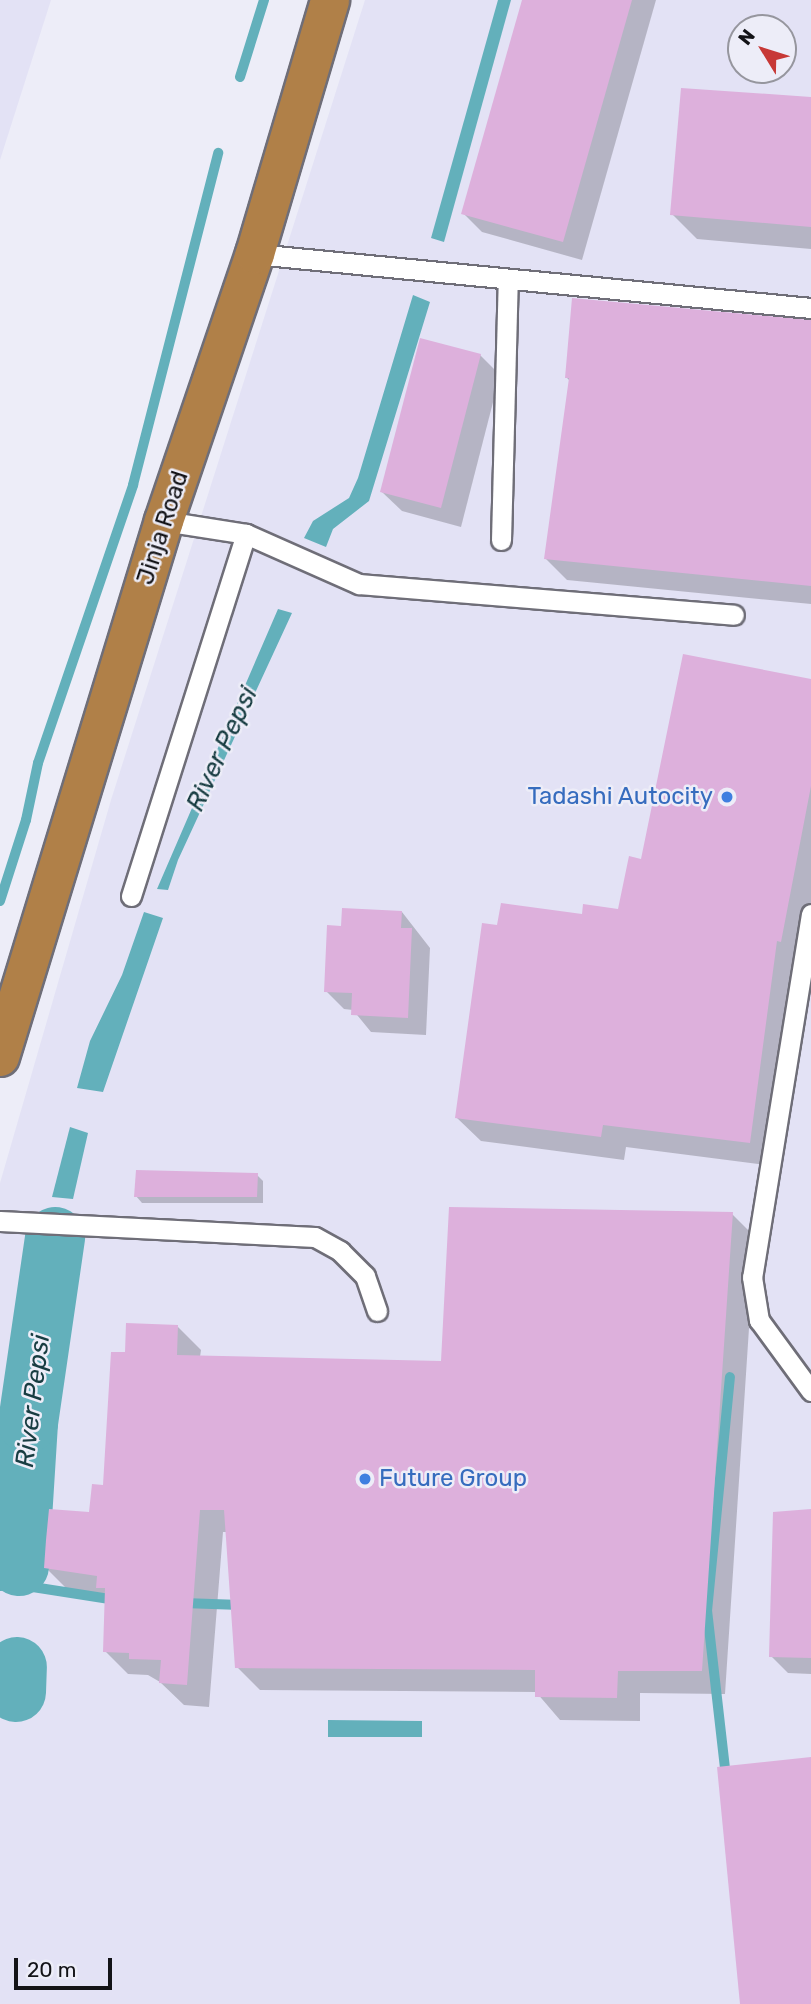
<!DOCTYPE html>
<html>
<head>
<meta charset="utf-8">
<style>
	body { margin:0 }
	#map { position:relative; width:811px; height:2004px; overflow:hidden; background:#ededf8; font-family:Rubik,sans-serif }
	div>[style] { position:absolute }
	[style*='--x'] { left:calc(var(--x)*1px); top:calc(var(--y)*1px); width:calc(var(--w)*1px); rotate:calc(var(--a)*1deg) }
	.built>* { inset:0; background:#e3e2f5 }
	.water>* { inset:0; background:#63b0bb }
	.shadow>* { inset:0; background:#0003 }
	.stream>* { height:10px; margin:-5px; padding:0 5px; transform-origin:5px; border-radius:5px; background:#63b0bb }
	.river>* { height:60px; margin:-30px; padding:0 30px; transform-origin:30px; border-radius:30px; background:#63b0bb }
	.building>* { inset:0; background:#ddb0dc }
	.roads { filter:drop-shadow(2px 0 #6f6e78) drop-shadow(-2px 0 #6f6e78) drop-shadow(0 2px #6f6e78) drop-shadow(0 -2px #6f6e78) }
	.lane>* { height:19px; margin:-9.5px; padding:0 9.5px; transform-origin:9.5px; border-radius:9.5px; background:#fff }
	.highway>* { height:38px; margin:-19px; padding:0 19px; transform-origin:19px; border-radius:19px; background:#b08048 }
	.dots>* { width:19px; height:19px; translate:-50% -50%; box-sizing:border-box; border:4px solid #ededf8; border-radius:50% }
	span { translate:-50% -50%; white-space:nowrap; text-align:center; line-height:1.15; -webkit-text-stroke:5px #ededf8; paint-order:stroke }
	.street-label { font-size:24px; color:#131317 }
	.shop-label { font-size:24px; color:#366cbe }
	.right { translate:-100% -50%; text-align:right }
	.left { translate:0 -50%; text-align:left }
	.water-label { font-size:26px; color:#183d42; font-style:italic }
	.north { position:absolute; left:727px; top:14px; width:70px; height:70px; box-sizing:border-box; background:#ededf8; border:2px solid #96969e; border-radius:50%; rotate:308deg; font-size:19px; font-weight:700; line-height:28px; text-align:center; color:#131317 }
	.north::after { content:''; display:block; margin:auto; width:24px; height:32px; background:#c73836; clip-path:polygon(50% 0,100% 100%,50% 72%,0 100%) }
	.scale { position:absolute; left:14px; top:1958px; width:98px; height:32px; box-sizing:border-box; border:4px solid #131317; border-top:0; padding-left:9px; font-size:21px; line-height:24px; white-space:nowrap; color:#131317; -webkit-text-stroke:5px #ededf8; paint-order:stroke }
</style>
</head>
<body>
<div id="map">
	<div class="built">
		<div style="clip-path:polygon(0 0,51px 0,0 160px)"></div>
		<div style="clip-path:polygon(evenodd,365px 0,811px 0,811px 2004px,0 2004px,0 1183px,111px 800px,365px 0,741px 28px,783px 28px,783px 70px,741px 70px,741px 28px)"></div>
	</div>
	<div class="water">
		<div style="clip-path:polygon(498px 0,511px 0,444px 242px,431px 238px)"></div>
		<div style="clip-path:polygon(413px 295px,430px 302px,369px 501px,333px 529px,326px 547px,304px 538px,313px 521px,349px 498px,358px 478px)"></div>
		<div style="clip-path:polygon(278px 609px,292px 613px,178px 860px,168px 890px,157px 889px)"></div>
		<div style="clip-path:polygon(144px 912px,163px 918px,103px 1092px,77px 1088px,90px 1041px,122px 975px)"></div>
		<div style="clip-path:polygon(70px 1127px,88px 1133px,73px 1199px,52px 1197px)"></div>
		<div style="clip-path:polygon(44px 1237px,63px 1241px,48px 1401px,23px 1399px)"></div>
		<div style="clip-path:polygon(21px 1430px,37px 1431px,27px 1568px,10px 1564px)"></div>
		<div style="clip-path:polygon(328px 1720px,422px 1721px,422px 1737px,328px 1737px)"></div>
	</div>
	<div class="shadow">
		<div style="clip-path:polygon(524px 0,656px 0,582px 260px,482px 232px,463px 213px)"></div>
		<div style="clip-path:polygon(811px 99px,811px 249px,697px 239px,672px 214px)"></div>
		<div style="clip-path:polygon(811px 322px,811px 604px,567px 580px,545px 558px,570px 381px,566px 377px)"></div>
		<div style="clip-path:polygon(480px 355px,500px 375px,461px 527px,402px 511px,382px 492px)"></div>
		<div style="clip-path:polygon(811px 681px,811px 929px,773px 1166px,626px 1147px,624px 1160px,481px 1141px,457px 1118px,499px 927px,620px 911px,643px 861px)"></div>
		<div style="clip-path:polygon(402px 912px,430px 948px,426px 1035px,371px 1032px,353px 1010px,344px 1009px,326px 991px,343px 927px)"></div>
		<div style="clip-path:polygon(257px 1175px,263px 1181px,263px 1203px,142px 1203px,136px 1196px)"></div>
		<div style="clip-path:polygon(732px 1214px,755px 1237px,725px 1694px,640px 1693px,640px 1721px,560px 1720px,536px 1692px,260px 1690px,237px 1667px,227px 1532px,223px 1532px,209px 1707px,184px 1705px,160px 1682px,148px 1675px,128px 1674px,105px 1651px,106px 1596px,69px 1591px,46px 1568px,91px 1514px,104px 1487px,126px 1354px,178px 1327px,201px 1350px,200px 1357px,443px 1362px)"></div>
		<div style="clip-path:polygon(811px 1511px,811px 1674px,788px 1673px,771px 1656px)"></div>
	</div>
	<div class="stream">
		<div style="--x:240;--y:77;--w:81;--a:-72.7"></div>
		<div style="--x:0;--y:901;--w:85;--a:-72.2"></div>
		<div style="--x:26;--y:820;--w:58;--a:-78.1"></div>
		<div style="--x:38;--y:763;--w:294;--a:-71.1"></div>
		<div style="--x:133;--y:485;--w:343;--a:-75.6"></div>
		<div style="--x:0;--y:1586;--w:20;--a:-3"></div>
		<div style="--x:20;--y:1585;--w:97;--a:8.9"></div>
		<div style="--x:183;--y:1603;--w:58;--a:2"></div>
		<div style="--x:726;--y:1777;--w:167;--a:-96.5"></div>
		<div style="--x:707;--y:1611;--w:235;--a:-84.4"></div>
	</div>
	<div class="river">
		<div style="--x:19;--y:1566;--w:143;--a:-86.4"></div>
		<div style="--x:28;--y:1423;--w:188;--a:-81.7"></div>
		<div style="--x:16;--y:1692;--w:25;--a:-88"></div>
	</div>
	<div class="building">
		<div style="clip-path:polygon(522px 0,632px 0,563px 242px,461px 214px)"></div>
		<div style="clip-path:polygon(681px 88px,811px 97px,811px 227px,670px 215px)"></div>
		<div style="clip-path:polygon(572px 298px,811px 320px,811px 586px,544px 559px,569px 378px,565px 378px)"></div>
		<div style="clip-path:polygon(420px 338px,481px 354px,441px 508px,380px 492px)"></div>
		<div style="clip-path:polygon(683px 654px,811px 679px,811px 786px,781px 942px,777px 941px,750px 1143px,603px 1125px,601px 1137px,455px 1118px,482px 923px,497px 925px,501px 903px,582px 914px,583px 904px,618px 909px,629px 856px,641px 859px)"></div>
		<div style="clip-path:polygon(342px 908px,402px 911px,401px 928px,412px 928px,408px 1018px,351px 1015px,352px 993px,324px 992px,327px 925px,341px 926px)"></div>
		<div style="clip-path:polygon(136px 1170px,258px 1173px,257px 1197px,134px 1197px)"></div>
		<div style="clip-path:polygon(449px 1207px,733px 1212px,702px 1671px,618px 1671px,617px 1698px,535px 1697px,535px 1670px,235px 1668px,224px 1510px,200px 1510px,187px 1685px,159px 1683px,161px 1660px,129px 1659px,129px 1653px,103px 1652px,105px 1588px,96px 1588px,97px 1576px,44px 1568px,46px 1540px,49px 1509px,89px 1512px,92px 1484px,103px 1485px,111px 1352px,125px 1352px,126px 1323px,178px 1325px,177px 1355px,441px 1361px)"></div>
		<div style="clip-path:polygon(811px 1509px,811px 1658px,769px 1657px,773px 1512px)"></div>
		<div style="clip-path:polygon(811px 1757px,811px 2004px,740px 2004px,717px 1767px)"></div>
	</div>
	<div class="roads">
		<div class="lane">
			<div style="--x:255;--y:254;--w:559;--a:5.55"></div>
			<div style="--x:164;--y:521;--w:83;--a:9"></div>
			<div style="--x:246;--y:534;--w:124;--a:23.9"></div>
			<div style="--x:359;--y:584;--w:376;--a:4.7"></div>
			<div style="--x:501;--y:540;--w:261;--a:-88.5"></div>
			<div style="--x:131;--y:896;--w:380;--a:-72.4"></div>
			<div style="--x:811;--y:914;--w:368;--a:99.2"></div>
			<div style="--x:752;--y:1277;--w:44;--a:80.8"></div>
			<div style="--x:759;--y:1320;--w:88;--a:53.8"></div>
			<div style="--x:0;--y:1221;--w:315;--a:2.9"></div>
			<div style="--x:315;--y:1237;--w:29;--a:29"></div>
			<div style="--x:340;--y:1251;--w:35;--a:45"></div>
			<div style="--x:365;--y:1276;--w:37;--a:71"></div>
		</div>
		<div class="highway">
			<div style="--x:0;--y:1057;--w:561;--a:-72.99"></div>
			<div style="--x:164;--y:521;--w:282;--a:-71.2"></div>
			<div style="--x:255;--y:254;--w:265;--a:-73.5"></div>
		</div>
	</div>
	<div class="dots">
		<div style="left:727px;top:797px;background:#3f7fe0"></div>
		<div style="left:365px;top:1479px;background:#3f7fe0"></div>
	</div>
	<div class="street-label">
		<span style="left:163px;top:528px;rotate:-72deg">Jinja Road</span>
	</div>
	<div class="shop-label">
		<span class="right" style="left:713px;top:797px">Tadashi Autocity</span>
		<span class="left" style="left:379px;top:1479px">Future Group</span>
	</div>
	<div class="water-label">
		<span style="left:222px;top:749px;rotate:-65deg">River Pepsi</span>
		<span style="left:33px;top:1401px;rotate:-83deg">River Pepsi</span>
	</div>
	<div class="north">N</div>
	<div class="scale">20 m</div>
</div>
</body>
</html>
